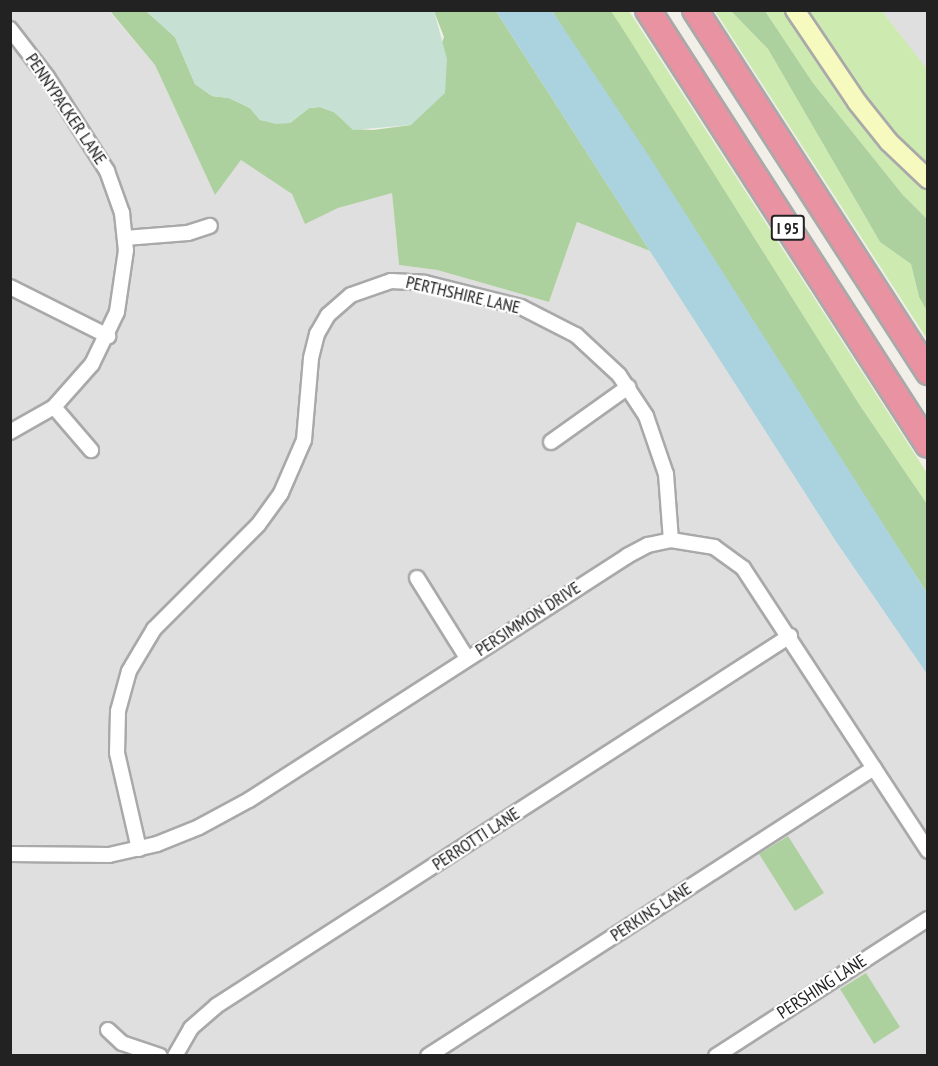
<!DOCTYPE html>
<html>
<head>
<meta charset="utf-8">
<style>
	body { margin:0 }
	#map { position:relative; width:938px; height:1066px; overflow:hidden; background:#f2efe9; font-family:"PT Sans Narrow",sans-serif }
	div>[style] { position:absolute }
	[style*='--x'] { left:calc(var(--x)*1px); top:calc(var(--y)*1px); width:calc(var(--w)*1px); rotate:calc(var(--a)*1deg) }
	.residential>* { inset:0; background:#e0dfdf }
	.grass>* { inset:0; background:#cdebb0 }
	.forest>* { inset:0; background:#add19e }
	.wetland>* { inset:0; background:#c6e0d4 }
	.water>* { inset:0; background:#aad3df }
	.roads { filter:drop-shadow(2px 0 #a9a9a9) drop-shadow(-2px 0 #a9a9a9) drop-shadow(0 2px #a9a9a9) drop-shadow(0 -2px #a9a9a9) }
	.street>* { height:14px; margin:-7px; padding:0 7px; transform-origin:7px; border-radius:7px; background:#fff }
	.secondary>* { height:18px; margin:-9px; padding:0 9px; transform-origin:9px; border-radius:9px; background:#f7fabf }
	.highway>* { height:24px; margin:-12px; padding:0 12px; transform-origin:12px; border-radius:12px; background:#e892a2 }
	span { translate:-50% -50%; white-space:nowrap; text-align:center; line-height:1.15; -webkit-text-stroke:4.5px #fff; paint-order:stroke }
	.shield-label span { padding:2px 4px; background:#fff; border:2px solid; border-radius:4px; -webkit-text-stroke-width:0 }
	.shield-label { font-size:16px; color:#222; font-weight:700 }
	.street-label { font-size:18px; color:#222 }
	.frame { position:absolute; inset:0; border:12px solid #222; pointer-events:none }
</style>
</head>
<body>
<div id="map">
	<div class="residential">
		<div style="clip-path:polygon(10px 11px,109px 11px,155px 65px,215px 194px,241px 160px,292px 194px,305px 223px,338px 208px,392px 192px,399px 265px,437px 270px,549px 302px,577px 222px,650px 251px,837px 543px,927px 674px,927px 1055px,11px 1055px)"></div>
		<div style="clip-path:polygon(882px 11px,927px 11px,927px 69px,917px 57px)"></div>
	</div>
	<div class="grass">
		<div style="clip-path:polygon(611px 11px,629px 11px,927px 473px,927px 504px,859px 404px)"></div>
		<div style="clip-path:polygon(715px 11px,731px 11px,768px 49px,880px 242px,911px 264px,919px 297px,927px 311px,927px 339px)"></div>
		<div style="clip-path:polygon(765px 11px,785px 11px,855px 113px,927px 190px,927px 219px,903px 195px,813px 83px)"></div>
		<div style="clip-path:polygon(802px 11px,882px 11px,927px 69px,927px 170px,873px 113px)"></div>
	</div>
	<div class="forest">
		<div style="clip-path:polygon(110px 11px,146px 11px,175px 37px,195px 84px,212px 96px,229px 98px,250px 108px,260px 120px,290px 123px,309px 108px,320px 107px,334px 112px,353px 129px,373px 130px,411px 125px,444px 37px,434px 11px,496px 11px,650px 251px,577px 222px,549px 302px,437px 270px,399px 265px,392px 193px,338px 208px,305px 224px,292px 194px,241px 160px,215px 195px,155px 65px)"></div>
		<div style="clip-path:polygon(552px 11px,611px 11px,626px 34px,859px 404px,927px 504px,927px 593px)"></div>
		<div style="clip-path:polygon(731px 11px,765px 11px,813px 83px,903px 195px,927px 219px,927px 311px,919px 297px,911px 264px,880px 242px,768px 49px)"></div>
		<div style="clip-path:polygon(788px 836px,824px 893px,795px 911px,759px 854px)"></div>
		<div style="clip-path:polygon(866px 973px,900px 1027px,874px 1044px,840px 989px)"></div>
	</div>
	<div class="wetland">
		<div style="clip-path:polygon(146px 11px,434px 11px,447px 59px,445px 93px,411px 125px,353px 130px,334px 112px,320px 107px,309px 108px,290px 123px,276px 124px,260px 120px,250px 108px,229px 98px,212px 96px,195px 84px,175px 37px)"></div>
	</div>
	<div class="water">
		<div style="clip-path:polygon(496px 11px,552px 11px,645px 150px,927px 593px,927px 674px,837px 543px)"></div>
	</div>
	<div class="roads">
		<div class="street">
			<div style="--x:10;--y:29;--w:61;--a:52.4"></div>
			<div style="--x:47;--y:77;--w:112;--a:57.4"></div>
			<div style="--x:107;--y:171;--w:45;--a:70.3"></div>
			<div style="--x:122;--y:213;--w:37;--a:84"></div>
			<div style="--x:126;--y:250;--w:63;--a:98.3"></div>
			<div style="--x:117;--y:312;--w:58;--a:115.7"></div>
			<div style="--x:92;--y:364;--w:57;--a:131.5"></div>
			<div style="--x:54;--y:407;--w:51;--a:150.4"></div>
			<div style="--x:125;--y:238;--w:63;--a:-4.5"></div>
			<div style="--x:188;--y:233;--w:23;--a:-18"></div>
			<div style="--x:10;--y:287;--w:110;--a:26.6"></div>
			<div style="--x:54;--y:407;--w:57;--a:49.3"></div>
			<div style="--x:551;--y:442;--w:95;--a:-35.5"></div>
			<div style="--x:417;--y:578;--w:94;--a:58"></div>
			<div style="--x:139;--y:849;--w:98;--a:-102.9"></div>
			<div style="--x:117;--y:753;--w:42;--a:-88.6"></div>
			<div style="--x:118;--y:711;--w:41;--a:-74.6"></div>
			<div style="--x:129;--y:671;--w:49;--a:-59.2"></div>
			<div style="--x:154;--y:629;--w:147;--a:-45"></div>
			<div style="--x:258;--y:525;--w:39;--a:-54"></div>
			<div style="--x:281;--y:493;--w:58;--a:-66.5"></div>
			<div style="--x:304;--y:440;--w:82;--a:-85.1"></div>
			<div style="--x:311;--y:358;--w:25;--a:-76"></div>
			<div style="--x:317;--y:334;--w:22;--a:-60"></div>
			<div style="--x:328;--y:315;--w:30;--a:-41"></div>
			<div style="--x:351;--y:295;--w:42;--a:-19.3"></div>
			<div style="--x:391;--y:281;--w:34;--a:3"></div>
			<div style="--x:425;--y:283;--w:99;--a:14"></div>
			<div style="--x:521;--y:307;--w:62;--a:27"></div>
			<div style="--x:576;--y:335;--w:59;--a:42.9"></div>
			<div style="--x:619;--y:375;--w:49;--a:56.6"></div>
			<div style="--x:646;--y:416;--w:61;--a:71"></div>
			<div style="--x:666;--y:474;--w:66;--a:85.7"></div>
			<div style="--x:10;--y:854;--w:99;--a:0.6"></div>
			<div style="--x:109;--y:855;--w:49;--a:-12.9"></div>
			<div style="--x:157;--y:844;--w:45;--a:-22"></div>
			<div style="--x:199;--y:827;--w:57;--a:-28.4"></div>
			<div style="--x:249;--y:800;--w:450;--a:-32.8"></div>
			<div style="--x:627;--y:556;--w:24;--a:-28"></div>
			<div style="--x:648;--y:545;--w:24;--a:-12"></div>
			<div style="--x:671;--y:540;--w:44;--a:9.2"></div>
			<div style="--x:714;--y:547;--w:36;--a:36"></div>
			<div style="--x:743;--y:568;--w:338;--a:56.8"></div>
			<div style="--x:108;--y:1030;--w:19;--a:43"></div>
			<div style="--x:122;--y:1043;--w:40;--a:18.9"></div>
			<div style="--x:175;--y:1056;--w:32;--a:-60"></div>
			<div style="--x:191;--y:1028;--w:33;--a:-41"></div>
			<div style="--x:216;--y:1006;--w:683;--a:-32.81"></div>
			<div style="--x:428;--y:1056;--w:531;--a:-32.85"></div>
			<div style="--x:716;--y:1056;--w:252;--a:-32.9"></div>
		</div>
		<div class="secondary">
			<div style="--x:795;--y:10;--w:111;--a:56"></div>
			<div style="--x:857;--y:102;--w:51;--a:51.3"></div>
			<div style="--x:889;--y:142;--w:54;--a:43.5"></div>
		</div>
		<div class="highway">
			<div style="--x:648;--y:10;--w:517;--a:57.23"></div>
			<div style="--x:695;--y:10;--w:431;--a:57.2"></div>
		</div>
	</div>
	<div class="shield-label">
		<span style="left:788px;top:228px">I 95</span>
	</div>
	<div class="street-label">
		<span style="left:66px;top:109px;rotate:56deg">PENNYPACKER LANE</span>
		<span style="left:463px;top:295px;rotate:13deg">PERTHSHIRE LANE</span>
		<span style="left:528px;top:619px;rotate:-33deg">PERSIMMON DRIVE</span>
		<span style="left:476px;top:839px;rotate:-33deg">PERROTTI LANE</span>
		<span style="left:651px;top:912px;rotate:-33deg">PERKINS LANE</span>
		<span style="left:822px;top:987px;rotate:-33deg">PERSHING LANE</span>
	</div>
	<div class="frame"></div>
</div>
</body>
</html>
